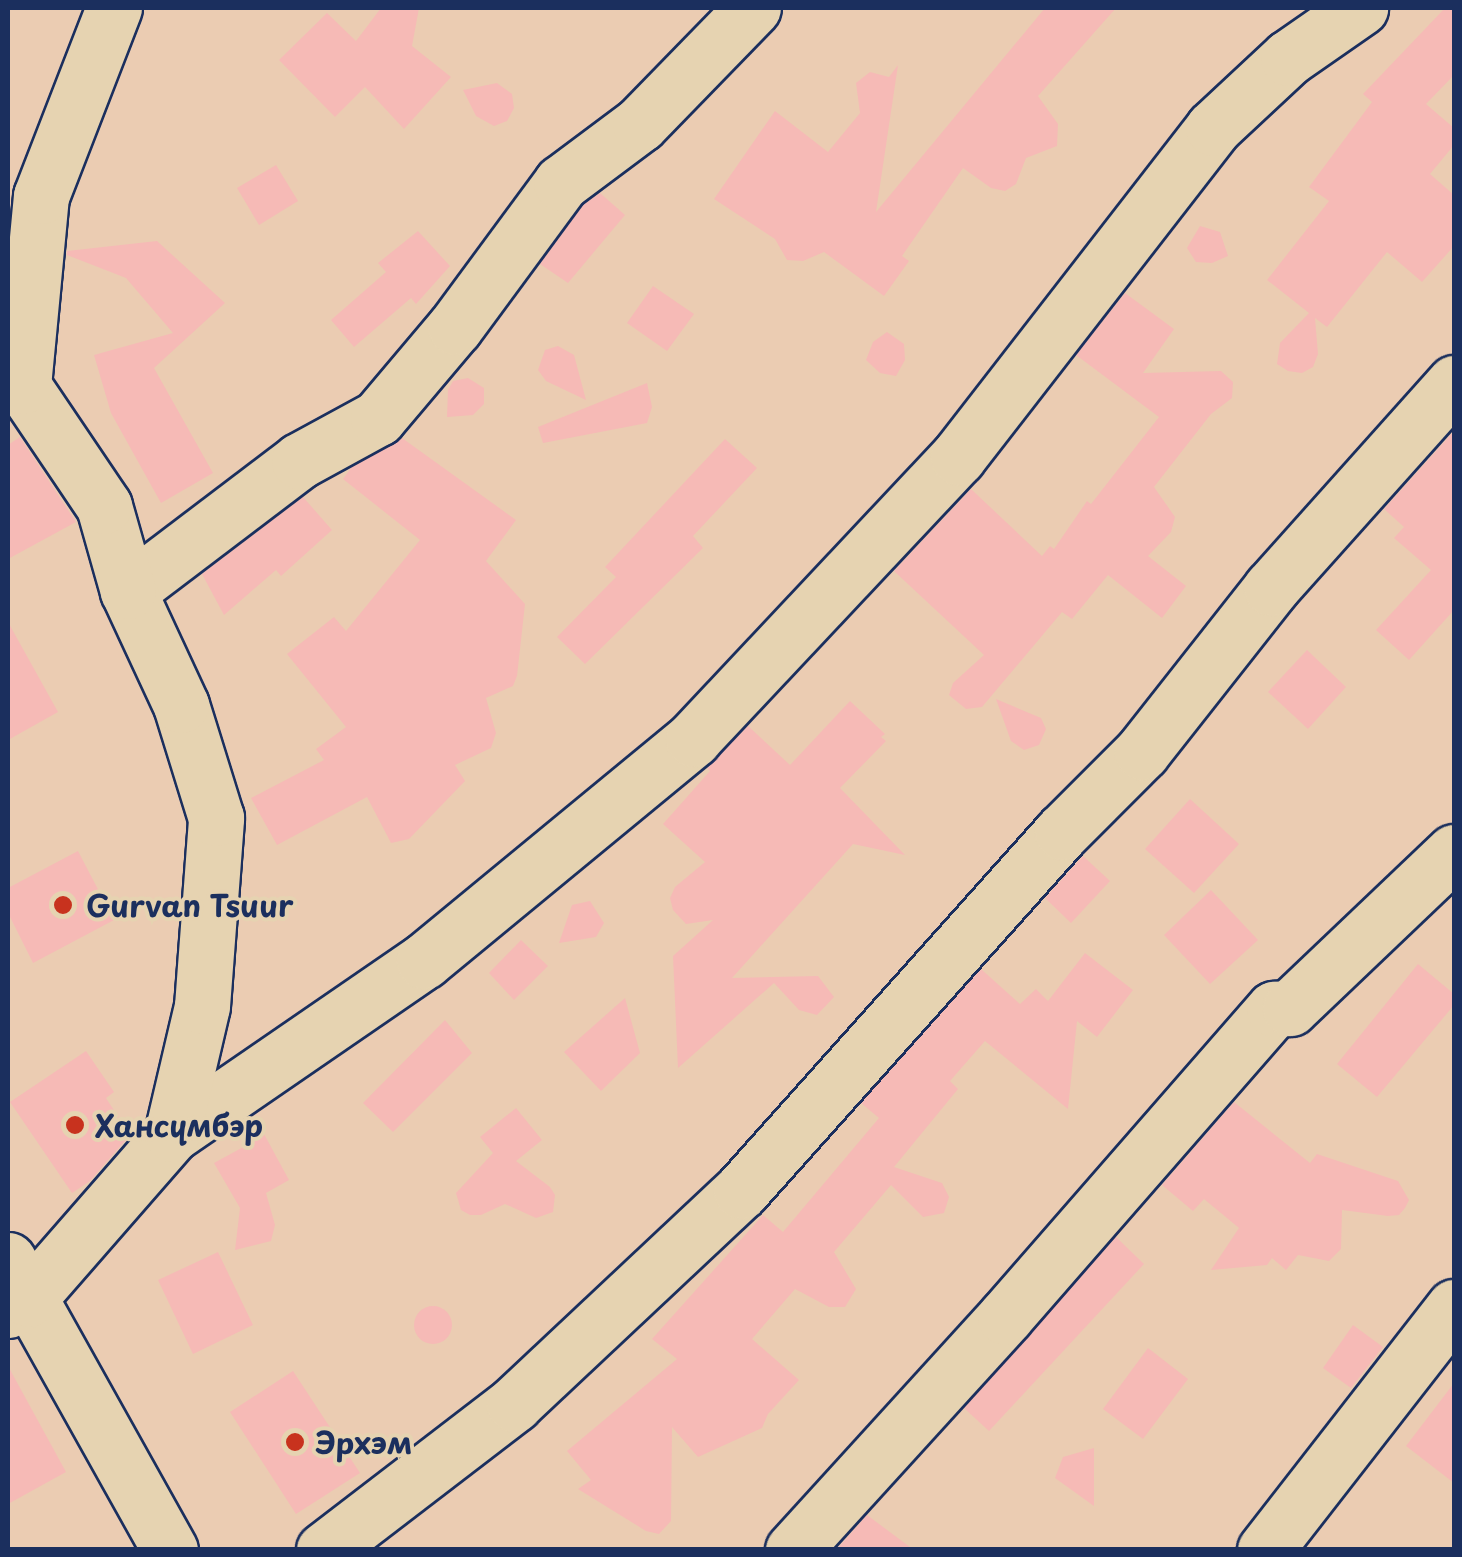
<!DOCTYPE html>
<html>
<head>
<meta charset="utf-8">
<style>
	body { margin:0 }
	#map { position:relative; width:1462px; height:1557px; overflow:hidden; background:#ebccb2; font-family:"Playpen Sans",sans-serif }
	div>[style] { position:absolute }
	[style*='--x'] { left:calc(var(--x)*1px); top:calc(var(--y)*1px); width:calc(var(--w)*1px); rotate:calc(var(--a)*1deg) }
	.building>* { inset:0; background:#f6bab6 }
	.round { border-radius:50% }
	.roads { filter:drop-shadow(2px 0 #1b2f5e) drop-shadow(-2px 0 #1b2f5e) drop-shadow(0 2px #1b2f5e) drop-shadow(0 -2px #1b2f5e) }
	.minor>* { height:55px; margin:-27.5px; padding:0 27.5px; transform-origin:27.5px; border-radius:27.5px; background:#e6d3b1 }
	.dots>* { width:28px; height:28px; translate:-50% -50%; box-sizing:border-box; border:5px solid #e6d3b1; border-radius:50% }
	span { translate:-50% -50%; white-space:nowrap; text-align:center; line-height:1.15; -webkit-text-stroke:8px #e6d3b1; paint-order:stroke }
	.poi-label { font-size:30px; color:#1b2f5e; font-weight:700 }
	.left { translate:0 -50%; text-align:left }
	.frame { position:absolute; inset:0; border:10px solid #1b2f5e; pointer-events:none }
</style>
</head>
<body>
<div id="map">
	<div class="building">
		<div style="clip-path:polygon(381px 8px,419px 8px,412px 46px,451px 77px,404px 129px,365px 87px,335px 117px,279px 60px,327px 13px,356px 41px)"></div>
		<div style="clip-path:polygon(1045px 8px,1116px 8px,1038px 96px,1058px 124px,1057px 146px,1026px 158px,1016px 184px,1005px 191px,991px 188px,963px 168px,902px 256px,909px 261px,884px 296px,824px 252px,803px 261px,787px 260px,775px 239px,714px 199px,775px 111px,828px 152px,860px 113px,856px 83px,870px 72px,889px 77px,898px 65px,876px 212px)"></div>
		<div style="clip-path:polygon(1445px 8px,1454px 8px,1454px 75px,1426px 104px,1454px 128px,1454px 145px,1430px 174px,1454px 195px,1454px 246px,1422px 282px,1387px 252px,1327px 327px,1315px 318px,1318px 354px,1313px 367px,1302px 373px,1288px 371px,1277px 364px,1280px 343px,1309px 313px,1267px 280px,1329px 201px,1309px 187px,1372px 102px,1363px 94px)"></div>
		<div style="clip-path:polygon(497px 83px,512px 94px,514px 108px,507px 121px,494px 126px,476px 116px,463px 90px)"></div>
		<div style="clip-path:polygon(276px 165px,298px 201px,259px 225px,237px 188px)"></div>
		<div style="clip-path:polygon(600px 193px,625px 215px,568px 283px,540px 264px,583px 205px)"></div>
		<div style="clip-path:polygon(1200px 226px,1220px 232px,1228px 256px,1212px 263px,1196px 262px,1187px 248px)"></div>
		<div style="clip-path:polygon(418px 231px,450px 266px,416px 304px,411px 298px,354px 347px,331px 320px,386px 272px,378px 263px)"></div>
		<div style="clip-path:polygon(157px 241px,225px 303px,154px 368px,213px 473px,161px 503px,111px 413px,94px 355px,173px 333px,126px 278px,67px 255px,67px 251px)"></div>
		<div style="clip-path:polygon(653px 286px,694px 314px,667px 351px,627px 323px)"></div>
		<div style="clip-path:polygon(1125px 293px,1174px 329px,1143px 373px,1221px 371px,1233px 382px,1232px 398px,1211px 414px,1154px 487px,1175px 517px,1171px 532px,1148px 556px,1186px 586px,1162px 618px,1108px 575px,1072px 619px,1062px 612px,982px 707px,966px 709px,949px 695px,953px 683px,984px 655px,894px 571px,971px 489px,1042px 556px,1050px 546px,1054px 549px,1087px 501px,1091px 504px,1159px 417px,1076px 355px)"></div>
		<div style="clip-path:polygon(887px 332px,904px 344px,905px 360px,896px 376px,880px 373px,866px 360px,873px 342px)"></div>
		<div style="clip-path:polygon(558px 346px,574px 355px,586px 400px,546px 381px,538px 370px,545px 350px)"></div>
		<div style="clip-path:polygon(468px 378px,484px 388px,484px 404px,473px 415px,447px 417px,448px 390px,453px 381px)"></div>
		<div style="clip-path:polygon(647px 383px,652px 407px,647px 423px,543px 443px,538px 427px)"></div>
		<div style="clip-path:polygon(1454px 431px,1454px 610px,1409px 660px,1376px 630px,1431px 570px,1394px 538px,1404px 527px,1384px 509px)"></div>
		<div style="clip-path:polygon(20px 437px,76px 522px,8px 559px,8px 445px)"></div>
		<div style="clip-path:polygon(402px 438px,516px 520px,486px 561px,525px 604px,517px 676px,513px 686px,486px 698px,496px 733px,491px 748px,455px 765px,465px 781px,409px 839px,391px 843px,367px 797px,277px 845px,251px 798px,324px 760px,316px 749px,346px 727px,287px 654px,334px 617px,346px 631px,420px 540px,343px 479px,351px 468px)"></div>
		<div style="clip-path:polygon(725px 439px,757px 468px,693px 536px,703px 548px,585px 664px,557px 637px,616px 577px,605px 567px)"></div>
		<div style="clip-path:polygon(303px 497px,332px 530px,281px 576px,276px 570px,224px 615px,202px 574px)"></div>
		<div style="clip-path:polygon(8px 622px,58px 712px,8px 740px)"></div>
		<div style="clip-path:polygon(1307px 650px,1346px 687px,1308px 729px,1268px 692px)"></div>
		<div style="clip-path:polygon(996px 699px,1041px 718px,1046px 729px,1039px 745px,1024px 750px,1011px 741px)"></div>
		<div style="clip-path:polygon(850px 701px,885px 734px,881px 737px,886px 741px,840px 788px,905px 855px,853px 844px,732px 978px,818px 976px,834px 997px,817px 1015px,799px 1010px,774px 983px,678px 1068px,673px 956px,713px 920px,686px 924px,673px 910px,670px 898px,675px 887px,705px 862px,663px 824px,710px 771px,707px 768px,748px 726px,790px 765px)"></div>
		<div style="clip-path:polygon(1190px 799px,1239px 844px,1194px 893px,1145px 849px)"></div>
		<div style="clip-path:polygon(78px 851px,114px 920px,33px 963px,8px 913px,8px 888px)"></div>
		<div style="clip-path:polygon(1083px 856px,1110px 881px,1071px 923px,1045px 898px)"></div>
		<div style="clip-path:polygon(1211px 890px,1258px 940px,1210px 984px,1164px 935px)"></div>
		<div style="clip-path:polygon(590px 901px,604px 923px,596px 937px,559px 943px,572px 905px)"></div>
		<div style="clip-path:polygon(521px 940px,548px 966px,514px 1000px,489px 973px)"></div>
		<div style="clip-path:polygon(1085px 953px,1133px 990px,1097px 1037px,1077px 1021px,1068px 1109px,985px 1041px,950px 1081px,958px 1089px,894px 1167px,942px 1183px,949px 1197px,944px 1213px,923px 1217px,891px 1185px,834px 1252px,856px 1289px,845px 1307px,829px 1307px,795px 1289px,752px 1339px,799px 1380px,768px 1414px,762px 1428px,698px 1457px,672px 1427px,671px 1521px,659px 1534px,646px 1531px,578px 1489px,591px 1480px,567px 1451px,677px 1359px,652px 1339px,763px 1215px,783px 1232px,879px 1118px,861px 1103px,981px 969px,1020px 1004px,1036px 989px,1048px 1001px)"></div>
		<div style="clip-path:polygon(1418px 964px,1454px 994px,1454px 1005px,1377px 1097px,1337px 1064px)"></div>
		<div style="clip-path:polygon(625px 998px,640px 1053px,601px 1091px,564px 1052px)"></div>
		<div style="clip-path:polygon(445px 1020px,472px 1053px,393px 1132px,363px 1103px)"></div>
		<div style="clip-path:polygon(86px 1051px,114px 1092px,106px 1098px,130px 1135px,90px 1181px,72px 1193px,10px 1102px)"></div>
		<div style="clip-path:polygon(1234px 1102px,1310px 1163px,1317px 1154px,1398px 1181px,1409px 1200px,1405px 1208px,1399px 1215px,1388px 1216px,1342px 1210px,1341px 1249px,1329px 1261px,1298px 1255px,1286px 1270px,1272px 1258px,1267px 1265px,1211px 1270px,1239px 1228px,1204px 1199px,1193px 1211px,1162px 1185px)"></div>
		<div style="clip-path:polygon(516px 1108px,542px 1140px,516px 1161px,550px 1187px,555px 1195px,553px 1212px,536px 1218px,505px 1204px,481px 1215px,470px 1215px,461px 1210px,456px 1193px,493px 1153px,480px 1137px)"></div>
		<div style="clip-path:polygon(248px 1134px,253px 1141px,264px 1134px,289px 1180px,266px 1193px,275px 1225px,271px 1241px,235px 1250px,240px 1208px,214px 1163px,247px 1145px)"></div>
		<div style="clip-path:polygon(1116px 1237px,1144px 1264px,989px 1431px,964px 1408px)"></div>
		<div style="clip-path:polygon(218px 1252px,253px 1325px,193px 1354px,158px 1280px)"></div>
		<div class="round" style="left:414px;top:1306px;width:38px;height:38px"></div>
		<div style="clip-path:polygon(1353px 1325px,1383px 1347px,1351px 1388px,1323px 1368px)"></div>
		<div style="clip-path:polygon(1148px 1348px,1188px 1379px,1143px 1439px,1103px 1409px)"></div>
		<div style="clip-path:polygon(8px 1366px,66px 1472px,8px 1504px)"></div>
		<div style="clip-path:polygon(293px 1371px,360px 1473px,296px 1514px,230px 1412px)"></div>
		<div style="clip-path:polygon(1454px 1383px,1454px 1483px,1406px 1446px)"></div>
		<div style="clip-path:polygon(1094px 1448px,1094px 1506px,1055px 1478px,1063px 1457px)"></div>
		<div style="clip-path:polygon(867px 1515px,914px 1550px,836px 1550px)"></div>
	</div>
	<div class="roads">
		<div class="minor">
			<div style="--x:128;--y:591;--w:215;--a:-37.2"></div>
			<div style="--x:299;--y:461;--w:90;--a:-28.6"></div>
			<div style="--x:378;--y:418;--w:119;--a:-49.8"></div>
			<div style="--x:455;--y:327;--w:179;--a:-53.6"></div>
			<div style="--x:561;--y:183;--w:99;--a:-36.8"></div>
			<div style="--x:640;--y:124;--w:162;--a:-45.8"></div>
			<div style="--x:172;--y:1134;--w:306;--a:-34.5"></div>
			<div style="--x:424;--y:961;--w:349;--a:-39.5"></div>
			<div style="--x:693;--y:739;--w:387;--a:-46.8"></div>
			<div style="--x:958;--y:457;--w:416;--a:-52.2"></div>
			<div style="--x:1213;--y:128;--w:103;--a:-43"></div>
			<div style="--x:1288;--y:58;--w:88;--a:-34.8"></div>
			<div style="--x:8;--y:1260;--w:332;--a:60.8"></div>
			<div style="--x:8;--y:1310;--w:23;--a:-29"></div>
			<div style="--x:28;--y:1299;--w:219;--a:-48.9"></div>
			<div style="--x:172;--y:1134;--w:131;--a:-76.8"></div>
			<div style="--x:202;--y:1006;--w:189;--a:-85.7"></div>
			<div style="--x:216;--y:818;--w:118;--a:-107.2"></div>
			<div style="--x:181;--y:705;--w:126;--a:-114.9"></div>
			<div style="--x:128;--y:591;--w:88;--a:-105.8"></div>
			<div style="--x:104;--y:506;--w:145;--a:-124"></div>
			<div style="--x:23;--y:386;--w:191;--a:-84.6"></div>
			<div style="--x:41;--y:196;--w:202;--a:-68.8"></div>
			<div style="--x:324;--y:1550;--w:240;--a:-37.5"></div>
			<div style="--x:514;--y:1404;--w:311;--a:-43.2"></div>
			<div style="--x:741;--y:1191;--w:482;--a:-48.2"></div>
			<div style="--x:1062;--y:832;--w:113;--a:-45"></div>
			<div style="--x:1142;--y:752;--w:209;--a:-51.8"></div>
			<div style="--x:1271;--y:588;--w:275;--a:-48.2"></div>
			<div style="--x:793;--y:1550;--w:315;--a:-47.7"></div>
			<div style="--x:1005;--y:1317;--w:409;--a:-48.9"></div>
			<div style="--x:1274;--y:1009;--w:16;--a:-4"></div>
			<div style="--x:1290;--y:1008;--w:226;--a:-43.6"></div>
			<div style="--x:1265;--y:1550;--w:308;--a:-52.1"></div>
		</div>
	</div>
	<div class="dots">
		<div style="left:63px;top:905px;background:#c8321e"></div>
		<div style="left:75px;top:1125px;background:#c8321e"></div>
		<div style="left:295px;top:1442px;background:#c8321e"></div>
	</div>
	<div class="poi-label">
		<span class="left" style="left:86px;top:905px">Gurvan Tsuur</span>
		<span class="left" style="left:95px;top:1125px">Хансүмбэр</span>
		<span class="left" style="left:315px;top:1442px">Эрхэм</span>
	</div>
	<div class="frame"></div>
</div>
</body>
</html>
